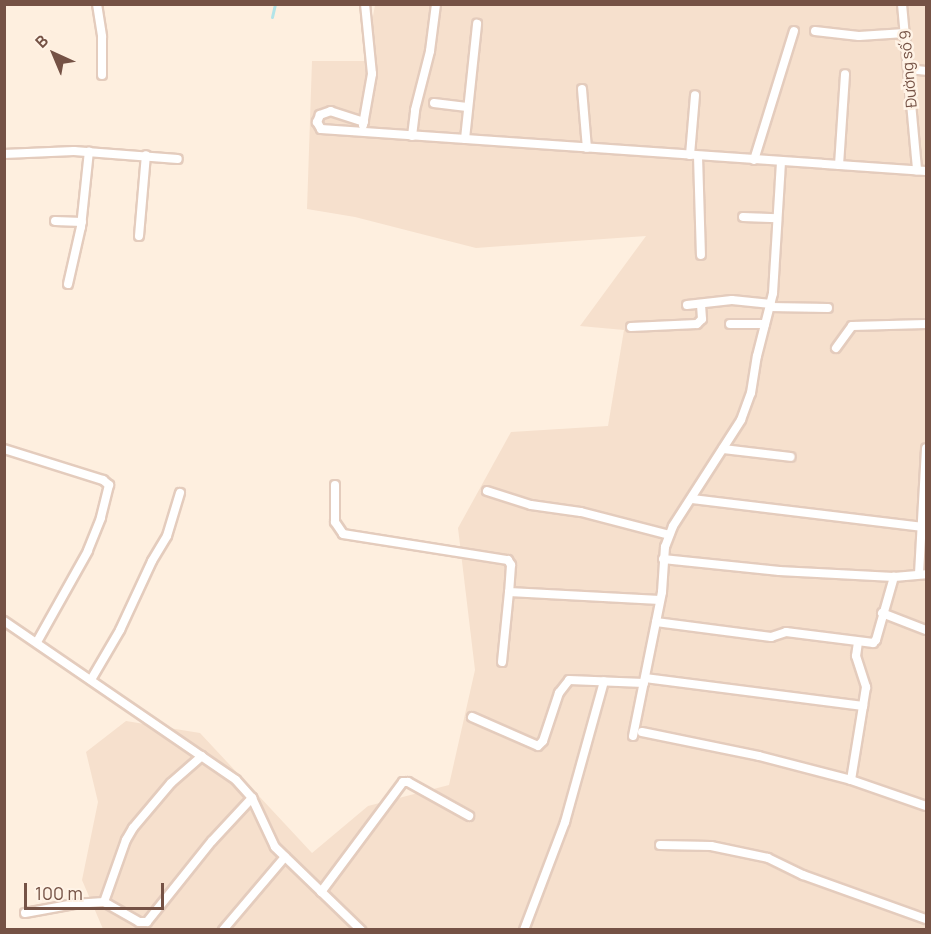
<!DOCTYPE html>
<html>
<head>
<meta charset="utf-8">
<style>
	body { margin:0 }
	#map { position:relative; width:931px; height:934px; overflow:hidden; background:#feefdf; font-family:Manrope,sans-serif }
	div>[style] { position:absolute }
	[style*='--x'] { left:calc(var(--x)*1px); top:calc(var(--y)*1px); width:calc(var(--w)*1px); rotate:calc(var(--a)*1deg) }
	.residential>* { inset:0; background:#f6e0cd }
	.stream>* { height:3px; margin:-1.5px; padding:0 1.5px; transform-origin:1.5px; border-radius:1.5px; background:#b3e4e8 }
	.roads { filter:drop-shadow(2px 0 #e4ccbd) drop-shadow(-2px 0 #e4ccbd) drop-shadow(0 2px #e4ccbd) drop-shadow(0 -2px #e4ccbd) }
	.minor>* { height:8px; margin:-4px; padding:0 4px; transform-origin:4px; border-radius:4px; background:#fff }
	span { translate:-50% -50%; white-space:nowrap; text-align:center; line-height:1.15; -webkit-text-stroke:5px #fff3e6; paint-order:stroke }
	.street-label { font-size:15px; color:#755245 }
	.frame { position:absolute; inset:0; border:6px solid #755245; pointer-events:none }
	.north { position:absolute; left:24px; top:24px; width:60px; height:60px; -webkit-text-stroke:4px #fff3e6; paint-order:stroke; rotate:316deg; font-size:16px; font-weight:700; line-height:24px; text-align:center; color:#755245 }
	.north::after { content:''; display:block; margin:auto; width:21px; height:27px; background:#755245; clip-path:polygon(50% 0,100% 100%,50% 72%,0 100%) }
	.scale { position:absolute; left:24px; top:883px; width:140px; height:27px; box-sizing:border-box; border:3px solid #755245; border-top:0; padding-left:8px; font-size:18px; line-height:21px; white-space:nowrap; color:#755245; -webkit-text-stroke:4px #fff3e6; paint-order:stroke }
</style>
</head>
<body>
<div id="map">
	<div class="residential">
		<div style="clip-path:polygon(375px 5px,926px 5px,926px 929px,103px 929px,82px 880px,98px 802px,86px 752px,126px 721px,200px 733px,312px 853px,368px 806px,449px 785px,475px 670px,458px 528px,511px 432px,608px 426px,624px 330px,580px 326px,646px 236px,476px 248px,355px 217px,307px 209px,312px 61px,365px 61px)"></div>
	</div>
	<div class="stream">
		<div style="--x:272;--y:17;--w:13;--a:-77"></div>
	</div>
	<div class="roads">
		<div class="minor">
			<div style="--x:97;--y:4;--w:33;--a:81"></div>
			<div style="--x:102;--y:37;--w:38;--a:90"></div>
			<div style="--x:902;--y:4;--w:167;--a:84.8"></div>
			<div style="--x:815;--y:31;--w:44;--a:6.5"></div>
			<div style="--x:859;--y:36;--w:46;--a:-3.7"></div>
			<div style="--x:908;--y:69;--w:18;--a:6"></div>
			<div style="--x:582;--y:89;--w:59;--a:85.2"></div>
			<div style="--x:434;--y:103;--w:33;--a:7"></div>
			<div style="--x:364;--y:122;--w:35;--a:-162"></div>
			<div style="--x:331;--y:111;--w:12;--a:160"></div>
			<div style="--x:320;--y:115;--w:8;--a:113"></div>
			<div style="--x:317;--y:122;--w:8;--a:60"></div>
			<div style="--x:321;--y:129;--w:606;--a:3.97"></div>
			<div style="--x:363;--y:125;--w:52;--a:-80"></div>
			<div style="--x:372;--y:74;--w:70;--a:-95.7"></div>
			<div style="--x:412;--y:136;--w:26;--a:-83"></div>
			<div style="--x:415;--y:110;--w:61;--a:-75.7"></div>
			<div style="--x:430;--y:51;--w:47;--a:-82.7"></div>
			<div style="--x:465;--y:139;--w:116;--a:-84"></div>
			<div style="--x:4;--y:154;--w:70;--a:-2.5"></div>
			<div style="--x:74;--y:151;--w:104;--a:4.4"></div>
			<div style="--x:690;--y:155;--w:60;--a:-85.2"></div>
			<div style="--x:698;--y:156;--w:99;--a:88.3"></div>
			<div style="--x:754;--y:160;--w:135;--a:-72.8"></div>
			<div style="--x:839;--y:165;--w:91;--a:-86.2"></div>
			<div style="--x:743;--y:217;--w:34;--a:2"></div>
			<div style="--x:55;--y:221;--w:27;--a:2"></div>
			<div style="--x:139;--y:236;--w:81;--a:-85.1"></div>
			<div style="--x:68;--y:284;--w:58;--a:-77.2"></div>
			<div style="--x:81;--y:227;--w:76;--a:-84"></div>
			<div style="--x:687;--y:305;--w:45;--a:-6.3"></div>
			<div style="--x:732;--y:300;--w:39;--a:6"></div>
			<div style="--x:770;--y:307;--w:58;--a:1"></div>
			<div style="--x:730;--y:324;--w:35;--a:0"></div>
			<div style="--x:631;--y:327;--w:66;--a:-2.6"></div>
			<div style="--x:697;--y:324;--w:7;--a:-45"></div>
			<div style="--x:702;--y:319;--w:15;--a:-94"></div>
			<div style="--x:836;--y:348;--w:27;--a:-54"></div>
			<div style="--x:852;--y:326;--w:74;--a:-1.5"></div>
			<div style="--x:4;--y:449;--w:104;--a:17.4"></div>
			<div style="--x:103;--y:480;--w:8;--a:40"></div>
			<div style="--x:109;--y:485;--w:34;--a:104"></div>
			<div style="--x:101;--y:518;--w:35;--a:112"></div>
			<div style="--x:88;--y:551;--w:104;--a:119.3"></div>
			<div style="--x:723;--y:449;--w:68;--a:6.7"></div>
			<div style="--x:335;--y:485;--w:37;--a:90"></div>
			<div style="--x:335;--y:522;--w:14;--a:56"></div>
			<div style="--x:343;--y:534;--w:167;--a:9"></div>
			<div style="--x:508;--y:560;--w:6;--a:59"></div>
			<div style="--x:511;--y:565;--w:27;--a:94"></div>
			<div style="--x:487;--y:491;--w:46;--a:17.7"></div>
			<div style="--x:531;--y:505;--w:50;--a:8"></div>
			<div style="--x:581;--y:512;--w:91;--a:14.6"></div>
			<div style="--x:692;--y:499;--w:233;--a:6.9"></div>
			<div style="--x:663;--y:559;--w:117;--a:5.9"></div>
			<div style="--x:779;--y:571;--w:115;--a:3"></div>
			<div style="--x:919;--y:574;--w:126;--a:-86.8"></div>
			<div style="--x:882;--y:613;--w:47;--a:21.1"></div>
			<div style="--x:4;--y:621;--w:281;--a:34.4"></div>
			<div style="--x:236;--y:780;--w:24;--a:48"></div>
			<div style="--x:252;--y:798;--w:54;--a:64.9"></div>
			<div style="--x:275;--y:847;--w:120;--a:44"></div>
			<div style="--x:656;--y:622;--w:116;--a:7.4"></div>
			<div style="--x:771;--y:637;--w:16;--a:-18"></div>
			<div style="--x:786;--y:632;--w:88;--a:7.2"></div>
			<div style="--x:873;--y:643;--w:4;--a:-45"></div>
			<div style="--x:876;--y:640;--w:66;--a:-74.1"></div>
			<div style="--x:894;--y:577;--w:32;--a:-5"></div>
			<div style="--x:858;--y:642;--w:14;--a:98"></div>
			<div style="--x:856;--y:656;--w:33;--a:72"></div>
			<div style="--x:866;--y:687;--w:19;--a:99"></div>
			<div style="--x:502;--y:662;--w:70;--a:-84.3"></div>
			<div style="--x:509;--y:592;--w:151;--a:3"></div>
			<div style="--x:92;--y:678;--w:56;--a:-59.7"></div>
			<div style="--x:120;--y:630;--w:76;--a:-65.1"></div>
			<div style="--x:152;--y:561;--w:29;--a:-59"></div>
			<div style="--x:167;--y:536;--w:45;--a:-73.2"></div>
			<div style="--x:645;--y:678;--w:220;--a:7.3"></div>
			<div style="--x:863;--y:706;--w:75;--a:99.2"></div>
			<div style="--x:472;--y:717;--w:72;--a:23.7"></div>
			<div style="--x:538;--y:746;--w:7;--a:-45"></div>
			<div style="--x:543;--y:741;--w:51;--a:-71.6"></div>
			<div style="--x:559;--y:693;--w:16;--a:-52"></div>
			<div style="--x:569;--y:680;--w:75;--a:2.3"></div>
			<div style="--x:642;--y:732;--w:119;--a:11.6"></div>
			<div style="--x:759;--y:756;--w:95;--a:14.6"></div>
			<div style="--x:851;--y:780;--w:79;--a:19.1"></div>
			<div style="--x:633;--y:736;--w:147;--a:-78.6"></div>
			<div style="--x:662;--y:592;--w:45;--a:-86.2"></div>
			<div style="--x:665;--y:547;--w:22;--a:-69"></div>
			<div style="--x:673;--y:526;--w:126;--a:-57.3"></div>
			<div style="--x:741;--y:420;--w:29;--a:-70"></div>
			<div style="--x:751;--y:393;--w:37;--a:-81"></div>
			<div style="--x:757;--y:356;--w:65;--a:-75.7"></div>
			<div style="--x:773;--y:293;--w:132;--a:-86.5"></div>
			<div style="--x:660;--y:845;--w:51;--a:1.1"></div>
			<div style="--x:711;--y:846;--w:58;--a:11.9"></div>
			<div style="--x:768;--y:858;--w:39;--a:26"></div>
			<div style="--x:803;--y:875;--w:131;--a:19.7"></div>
			<div style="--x:321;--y:892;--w:137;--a:-53.3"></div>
			<div style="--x:403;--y:782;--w:5;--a:0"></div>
			<div style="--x:408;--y:782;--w:70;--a:29.1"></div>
			<div style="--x:104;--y:902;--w:66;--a:-70.5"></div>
			<div style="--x:126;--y:840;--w:14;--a:-60"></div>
			<div style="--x:133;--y:828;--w:59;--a:-49.8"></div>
			<div style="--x:171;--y:783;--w:41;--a:-41.1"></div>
			<div style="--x:25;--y:913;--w:50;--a:-10.4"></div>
			<div style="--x:74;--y:904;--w:30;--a:-4"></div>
			<div style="--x:104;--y:902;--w:40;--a:29.7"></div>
			<div style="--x:139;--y:922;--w:8;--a:0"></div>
			<div style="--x:147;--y:922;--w:104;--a:-51.3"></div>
			<div style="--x:212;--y:841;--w:59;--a:-47.1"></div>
			<div style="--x:223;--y:930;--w:96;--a:-49.7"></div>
			<div style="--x:524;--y:930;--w:116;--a:-69.2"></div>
			<div style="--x:565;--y:822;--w:146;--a:-74.5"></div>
		</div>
	</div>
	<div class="street-label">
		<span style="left:908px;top:69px;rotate:-95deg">Đường số 9</span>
	</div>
	<div class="frame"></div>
	<div class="north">B</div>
	<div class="scale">100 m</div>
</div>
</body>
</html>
